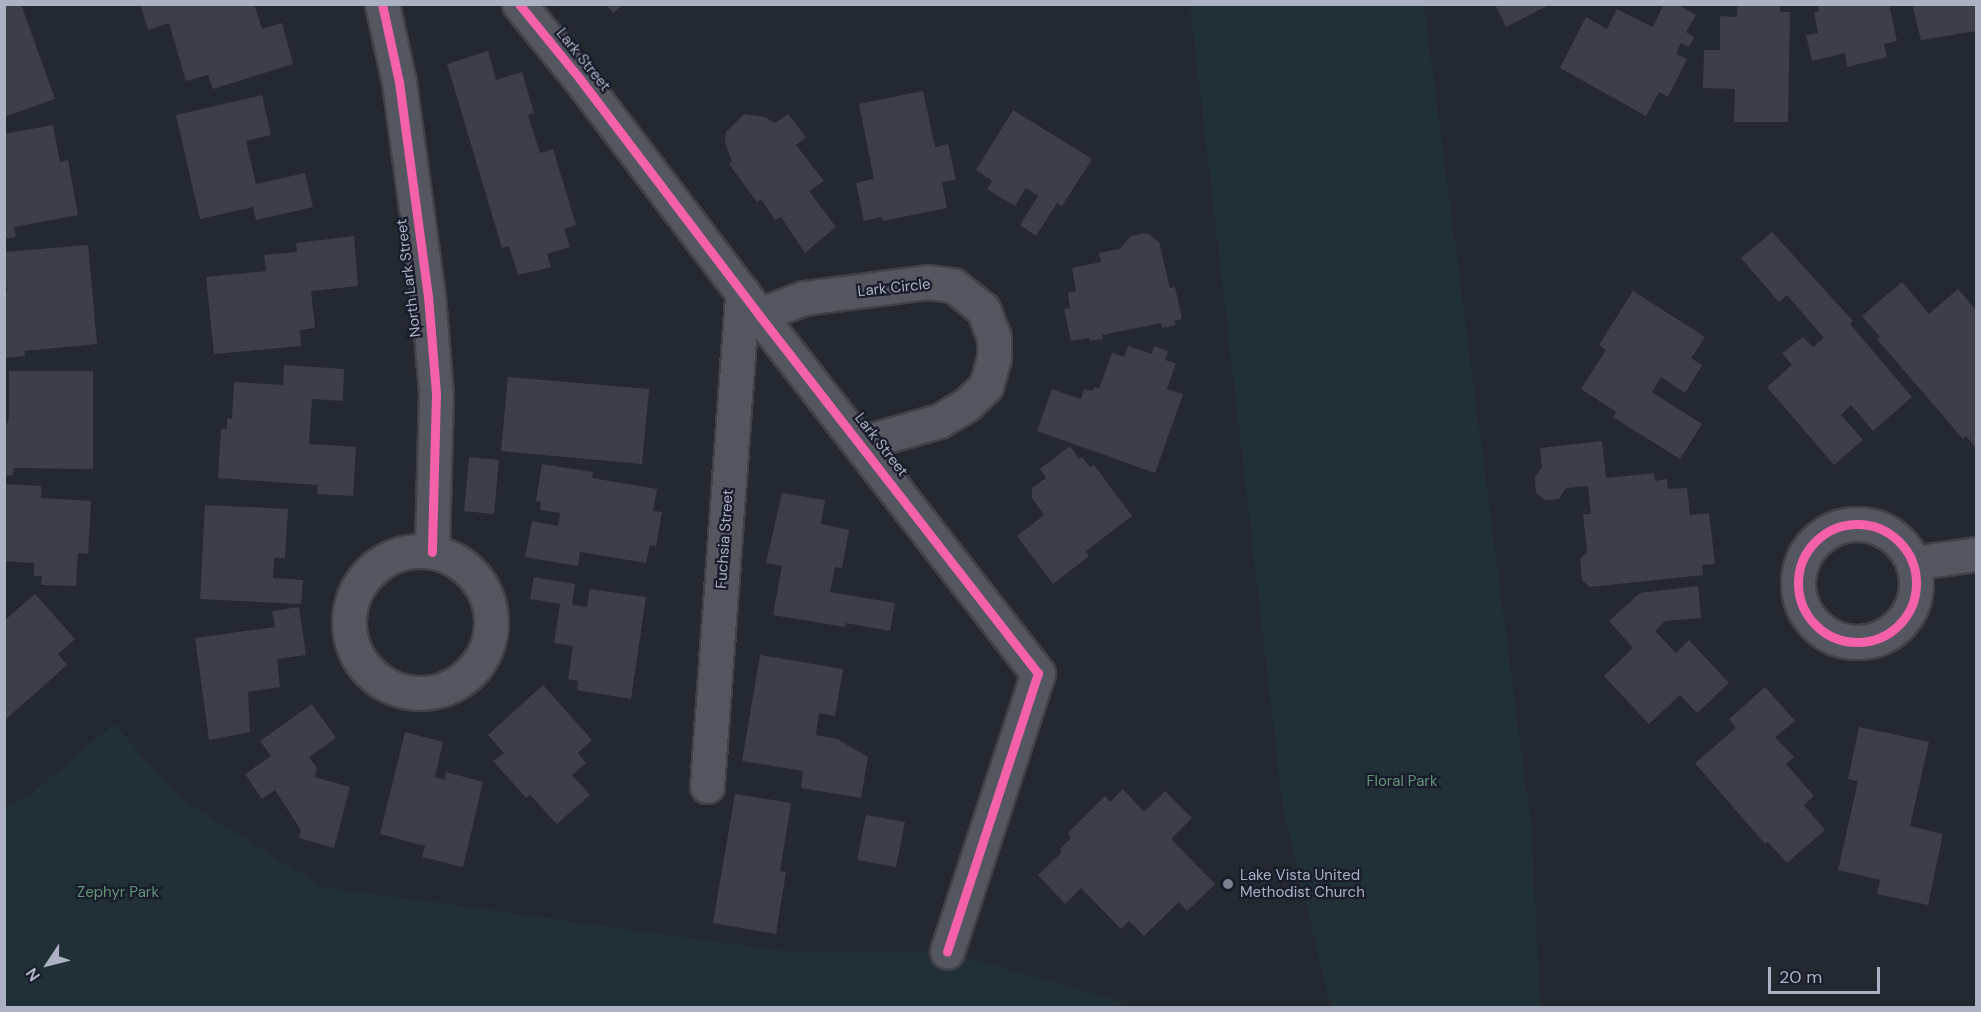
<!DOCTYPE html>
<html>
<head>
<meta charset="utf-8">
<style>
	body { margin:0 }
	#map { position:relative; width:1981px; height:1012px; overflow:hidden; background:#242831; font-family:"DM Sans",sans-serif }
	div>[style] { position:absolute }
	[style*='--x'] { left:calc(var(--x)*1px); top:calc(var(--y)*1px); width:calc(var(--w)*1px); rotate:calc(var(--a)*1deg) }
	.green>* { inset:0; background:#213036 }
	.building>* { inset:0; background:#3c3f48 }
	.roads { filter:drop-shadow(2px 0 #40424a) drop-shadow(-2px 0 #40424a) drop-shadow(0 2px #40424a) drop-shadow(0 -2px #40424a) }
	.street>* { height:33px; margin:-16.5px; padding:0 16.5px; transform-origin:16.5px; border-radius:16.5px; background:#545660 }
	.street>.ring { margin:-16.5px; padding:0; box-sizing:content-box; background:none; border:33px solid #545660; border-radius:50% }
	.cycleway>* { height:9px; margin:-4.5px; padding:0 4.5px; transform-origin:4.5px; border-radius:4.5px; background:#f560ab }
	.cycleway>.ring { margin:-4.5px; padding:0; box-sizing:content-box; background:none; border:9px solid #f560ab; border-radius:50% }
	.dots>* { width:16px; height:16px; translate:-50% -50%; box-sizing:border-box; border:3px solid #181c2b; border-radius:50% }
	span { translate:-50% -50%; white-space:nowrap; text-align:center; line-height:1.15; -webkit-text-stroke:4.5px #181c2b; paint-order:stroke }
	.street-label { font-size:15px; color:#acb1c4 }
	.park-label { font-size:15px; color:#649478 }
	.poi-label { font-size:15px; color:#acb1c4 }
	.left { translate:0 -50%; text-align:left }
	.frame { position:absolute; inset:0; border:6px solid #acb1c4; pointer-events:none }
	.north { position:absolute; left:18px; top:934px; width:60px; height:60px; -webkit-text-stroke:4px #181c2b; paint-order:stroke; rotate:235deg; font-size:16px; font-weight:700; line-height:24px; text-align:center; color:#acb1c4 }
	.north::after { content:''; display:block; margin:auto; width:21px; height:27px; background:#acb1c4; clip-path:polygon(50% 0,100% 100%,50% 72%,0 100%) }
	.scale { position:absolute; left:1768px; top:967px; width:112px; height:27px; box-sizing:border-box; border:3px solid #acb1c4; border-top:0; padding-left:8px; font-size:18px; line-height:21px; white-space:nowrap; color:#acb1c4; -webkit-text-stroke:4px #181c2b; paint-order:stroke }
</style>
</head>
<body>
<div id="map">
	<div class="green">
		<div style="clip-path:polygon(1190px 5px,1424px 5px,1532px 833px,1540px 1007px,1331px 1007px,1283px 809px)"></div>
		<div style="clip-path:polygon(114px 724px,181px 799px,323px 887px,784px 951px,947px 952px,1123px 1002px,1114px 1008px,5px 1007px,4px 807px,30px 795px)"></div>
	</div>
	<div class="building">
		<div style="clip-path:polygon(10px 4px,21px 4px,55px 99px,4px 117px,4px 6px)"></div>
		<div style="clip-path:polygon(140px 4px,254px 4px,262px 29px,282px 23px,293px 64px,213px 89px,208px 75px,186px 81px,169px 23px,148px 30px)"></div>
		<div style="clip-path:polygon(606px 4px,623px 4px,613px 13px)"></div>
		<div style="clip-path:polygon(1495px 4px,1551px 4px,1506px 27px)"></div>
		<div style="clip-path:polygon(1664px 4px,1676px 4px,1696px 15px,1686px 32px,1694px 37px,1689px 47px,1681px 43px,1676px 54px,1687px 59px,1668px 97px,1659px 92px,1646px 116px,1560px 68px,1586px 17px,1607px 29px,1617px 9px,1653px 27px)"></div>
		<div style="clip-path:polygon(1817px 4px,1889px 4px,1897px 41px,1884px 44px,1887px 57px,1847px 67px,1845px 53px,1812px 61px,1806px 35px,1818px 33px,1814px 12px,1819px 11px)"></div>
		<div style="clip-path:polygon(1912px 4px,1976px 4px,1976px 31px,1921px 40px)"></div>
		<div style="clip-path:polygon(1737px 5px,1780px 5px,1780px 12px,1790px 12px,1788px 122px,1734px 122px,1735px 89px,1703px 88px,1704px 50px,1720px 50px,1720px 16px,1737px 17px)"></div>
		<div style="clip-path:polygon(488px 51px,496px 80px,522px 72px,534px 113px,528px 115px,540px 153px,553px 149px,576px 225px,564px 229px,570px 247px,547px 254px,551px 267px,518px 275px,509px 246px,502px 248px,447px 64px)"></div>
		<div style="clip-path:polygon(923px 91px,935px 147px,948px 144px,956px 180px,942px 182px,947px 208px,883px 221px,882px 217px,864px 221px,856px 183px,874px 179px,859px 104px)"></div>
		<div style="clip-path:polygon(262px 95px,271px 135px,246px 141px,256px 184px,305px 173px,313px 207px,256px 220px,253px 207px,200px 219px,176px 115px)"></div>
		<div style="clip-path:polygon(1013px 110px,1092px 159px,1062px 206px,1057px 203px,1036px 236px,1020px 225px,1038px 196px,1026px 188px,1015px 206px,987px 189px,992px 181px,976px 170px)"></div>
		<div style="clip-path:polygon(744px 114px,765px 117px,775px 123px,788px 114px,806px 137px,796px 145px,824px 181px,809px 191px,836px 227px,805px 253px,781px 217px,775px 220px,761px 199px,757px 202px,729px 164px,732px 162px,725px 142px,726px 132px)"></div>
		<div style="clip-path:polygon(53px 125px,60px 162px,68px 160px,78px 215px,14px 227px,16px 237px,4px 239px,4px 134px)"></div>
		<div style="clip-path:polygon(1772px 232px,1853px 321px,1850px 324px,1912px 397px,1873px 431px,1851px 405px,1841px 415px,1863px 440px,1834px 465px,1767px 387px,1792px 365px,1782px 353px,1803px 337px,1813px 347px,1824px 338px,1787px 295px,1779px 302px,1741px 258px)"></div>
		<div style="clip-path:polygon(1147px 233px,1159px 242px,1170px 288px,1175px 287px,1182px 319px,1174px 321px,1176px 325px,1162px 328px,1161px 323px,1102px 335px,1103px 339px,1090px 341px,1089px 338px,1071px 341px,1064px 309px,1070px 308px,1068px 293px,1076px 291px,1072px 268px,1101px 262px,1099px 253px,1120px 249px,1131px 236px)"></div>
		<div style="clip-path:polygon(354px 236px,358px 286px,311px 291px,315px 328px,300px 330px,301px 346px,214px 354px,206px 277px,266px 271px,264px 255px,297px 252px,296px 243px)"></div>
		<div style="clip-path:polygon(88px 245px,97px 344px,24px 351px,25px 356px,4px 358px,4px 300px,7px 291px,4px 252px)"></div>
		<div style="clip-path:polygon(1902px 282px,1929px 314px,1958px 289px,1976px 310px,1976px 448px,1966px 436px,1963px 439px,1877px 339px,1880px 337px,1862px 316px)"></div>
		<div style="clip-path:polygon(1633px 291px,1705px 337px,1691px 358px,1702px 365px,1685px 393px,1661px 377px,1652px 392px,1702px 424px,1680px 459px,1613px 417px,1616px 412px,1581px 389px,1606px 350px,1599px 345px)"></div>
		<div style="clip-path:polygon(1128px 346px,1152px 354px,1154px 346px,1168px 351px,1165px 360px,1176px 363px,1167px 389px,1183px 394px,1155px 473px,1037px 431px,1052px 389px,1081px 399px,1084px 389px,1093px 391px,1094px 387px,1099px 389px,1112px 353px,1124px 357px)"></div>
		<div style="clip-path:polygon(284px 365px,344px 369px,343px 401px,312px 399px,309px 444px,356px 447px,353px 496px,317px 494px,318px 485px,218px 478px,221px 429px,227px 429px,227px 418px,232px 419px,234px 382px,283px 385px)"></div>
		<div style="clip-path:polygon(9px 371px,93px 371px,93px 469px,14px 468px,13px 475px,4px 476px,4px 428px,9px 419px)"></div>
		<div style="clip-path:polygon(508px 377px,649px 389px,642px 464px,501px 451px)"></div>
		<div style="clip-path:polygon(1602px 441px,1606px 478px,1654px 473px,1655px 481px,1667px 479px,1668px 489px,1687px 488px,1690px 515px,1709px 513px,1715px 564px,1702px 565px,1703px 575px,1590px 587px,1582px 580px,1580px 559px,1587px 552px,1583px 514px,1591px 514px,1588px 486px,1566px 488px,1559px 499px,1545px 500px,1536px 493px,1535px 477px,1542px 467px,1540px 448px)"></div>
		<div style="clip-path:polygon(1070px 446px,1079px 459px,1082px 457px,1090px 467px,1094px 465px,1132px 516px,1086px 551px,1089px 556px,1053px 584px,1017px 536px,1044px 515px,1032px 498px,1032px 488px,1046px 478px,1040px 469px)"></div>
		<div style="clip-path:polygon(469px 457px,499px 460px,494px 514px,464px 511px)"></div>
		<div style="clip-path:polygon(542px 464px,593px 472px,592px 478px,657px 489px,653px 511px,662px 512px,656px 546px,650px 545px,646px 563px,580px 552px,578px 566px,525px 557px,532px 521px,558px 526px,560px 513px,540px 510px,541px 502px,536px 501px)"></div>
		<div style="clip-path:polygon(4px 484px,41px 486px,41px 498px,91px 501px,88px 554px,78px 553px,76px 586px,41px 585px,42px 576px,34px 576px,34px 563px,5px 561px)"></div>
		<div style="clip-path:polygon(782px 493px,825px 500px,821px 524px,849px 530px,842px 568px,835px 567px,830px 592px,895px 603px,890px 631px,846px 623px,845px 627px,773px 615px,782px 566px,766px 563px)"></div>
		<div style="clip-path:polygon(205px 505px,288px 509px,285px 558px,274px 558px,273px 578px,303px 580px,301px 604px,200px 599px)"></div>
		<div style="clip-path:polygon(534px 577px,575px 584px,572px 605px,587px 607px,590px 589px,646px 597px,631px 699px,577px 690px,578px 681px,568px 679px,573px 646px,554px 643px,560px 604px,530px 599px)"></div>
		<div style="clip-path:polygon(1698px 586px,1701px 618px,1665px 621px,1655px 631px,1676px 653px,1689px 640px,1729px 683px,1697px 713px,1680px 695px,1649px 724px,1604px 676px,1633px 648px,1609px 621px,1640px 593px)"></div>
		<div style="clip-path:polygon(35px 594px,75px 639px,58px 654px,67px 665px,4px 721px,4px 621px)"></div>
		<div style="clip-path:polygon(299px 607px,306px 655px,277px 659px,280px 687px,248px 692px,250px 732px,209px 740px,195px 638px,275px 627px,272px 611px)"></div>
		<div style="clip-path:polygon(760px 655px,843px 669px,835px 716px,819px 713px,816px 735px,837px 739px,868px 757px,861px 798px,801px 788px,803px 771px,742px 761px)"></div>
		<div style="clip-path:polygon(543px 685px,592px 740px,578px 753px,586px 763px,572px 775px,590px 795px,557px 824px,530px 795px,526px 798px,493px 761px,504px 753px,488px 735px)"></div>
		<div style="clip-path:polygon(1765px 687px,1795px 721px,1775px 737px,1794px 757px,1786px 764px,1814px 796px,1804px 805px,1825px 830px,1787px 863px,1768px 842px,1765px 844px,1695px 763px,1736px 728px,1729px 719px)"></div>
		<div style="clip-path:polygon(312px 704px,336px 738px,309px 757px,317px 768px,315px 777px,350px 787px,334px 848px,299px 838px,301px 830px,275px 790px,262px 799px,245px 774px,271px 756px,260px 741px)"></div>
		<div style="clip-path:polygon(1859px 727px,1929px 742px,1910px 826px,1943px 834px,1928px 905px,1877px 894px,1880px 880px,1838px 870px,1858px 781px,1848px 779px)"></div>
		<div style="clip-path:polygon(405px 732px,443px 742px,435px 777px,445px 780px,446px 772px,483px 782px,463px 867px,422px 857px,425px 846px,380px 834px)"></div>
		<div style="clip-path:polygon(1123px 789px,1144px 812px,1165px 791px,1192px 818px,1171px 839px,1215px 884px,1187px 911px,1179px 902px,1144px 936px,1129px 921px,1121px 929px,1081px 888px,1065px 904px,1038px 875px,1062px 852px,1060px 849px,1071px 838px,1068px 833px,1105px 796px,1110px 802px)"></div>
		<div style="clip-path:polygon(735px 794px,791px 803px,780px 871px,786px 872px,776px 934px,713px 923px)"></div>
		<div style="clip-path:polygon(866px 815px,905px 822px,896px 867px,857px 860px)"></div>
	</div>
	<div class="roads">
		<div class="street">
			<div style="--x:382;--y:4;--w:80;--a:77.7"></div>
			<div style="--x:399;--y:82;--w:216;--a:82.3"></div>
			<div style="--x:428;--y:296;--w:98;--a:85.3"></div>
			<div style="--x:436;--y:394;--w:158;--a:91.5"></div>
			<div style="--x:519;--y:4;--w:97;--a:50.9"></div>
			<div style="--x:580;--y:79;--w:296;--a:52.8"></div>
			<div style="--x:759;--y:315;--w:454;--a:52.1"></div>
			<div style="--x:1038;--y:673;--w:293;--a:108.1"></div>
			<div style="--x:759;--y:315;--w:48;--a:-20.7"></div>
			<div style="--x:804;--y:298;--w:124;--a:-7.4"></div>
			<div style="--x:927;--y:282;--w:26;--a:7"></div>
			<div style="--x:953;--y:285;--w:38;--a:39"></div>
			<div style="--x:983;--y:309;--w:30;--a:69"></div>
			<div style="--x:994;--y:337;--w:21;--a:90"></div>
			<div style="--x:994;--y:358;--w:29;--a:106"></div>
			<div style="--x:986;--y:386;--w:28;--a:136"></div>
			<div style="--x:966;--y:405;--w:31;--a:149"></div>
			<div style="--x:939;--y:421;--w:81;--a:164.2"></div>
			<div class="ring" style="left:1798px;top:524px;width:85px;height:85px"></div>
			<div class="ring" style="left:349px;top:551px;width:109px;height:109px"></div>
			<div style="--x:1913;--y:563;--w:64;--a:-8.1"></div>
			<div style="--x:707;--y:786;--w:495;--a:-85.9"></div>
		</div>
	</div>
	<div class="cycleway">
		<div style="--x:382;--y:4;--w:80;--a:77.7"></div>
		<div style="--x:399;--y:82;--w:216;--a:82.3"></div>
		<div style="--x:428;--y:296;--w:98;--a:85.3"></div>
		<div style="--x:436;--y:394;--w:158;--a:91.5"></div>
		<div style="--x:519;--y:4;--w:97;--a:50.9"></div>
		<div style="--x:580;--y:79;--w:296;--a:52.8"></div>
		<div style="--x:759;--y:315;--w:454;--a:52.1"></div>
		<div style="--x:1038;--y:673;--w:293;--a:108.1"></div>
		<div class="ring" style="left:1798px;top:524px;width:109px;height:109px"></div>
	</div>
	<div class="dots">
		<div style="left:1228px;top:884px;background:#7c8191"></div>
	</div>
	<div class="street-label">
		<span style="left:583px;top:60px;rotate:51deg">Lark Street</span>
		<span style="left:409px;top:278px;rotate:-97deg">North Lark Street</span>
		<span style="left:894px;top:288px;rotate:-6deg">Lark Circle</span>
		<span style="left:881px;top:445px;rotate:52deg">Lark Street</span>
		<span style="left:725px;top:539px;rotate:-86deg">Fuchsia Street</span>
	</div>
	<div class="park-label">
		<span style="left:1402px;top:782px">Floral Park</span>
		<span style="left:118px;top:893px">Zephyr Park</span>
	</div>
	<div class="poi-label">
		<span class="left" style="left:1240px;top:884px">Lake Vista United<br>Methodist Church</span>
	</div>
	<div class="frame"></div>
	<div class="north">N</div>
	<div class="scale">20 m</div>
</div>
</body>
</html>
